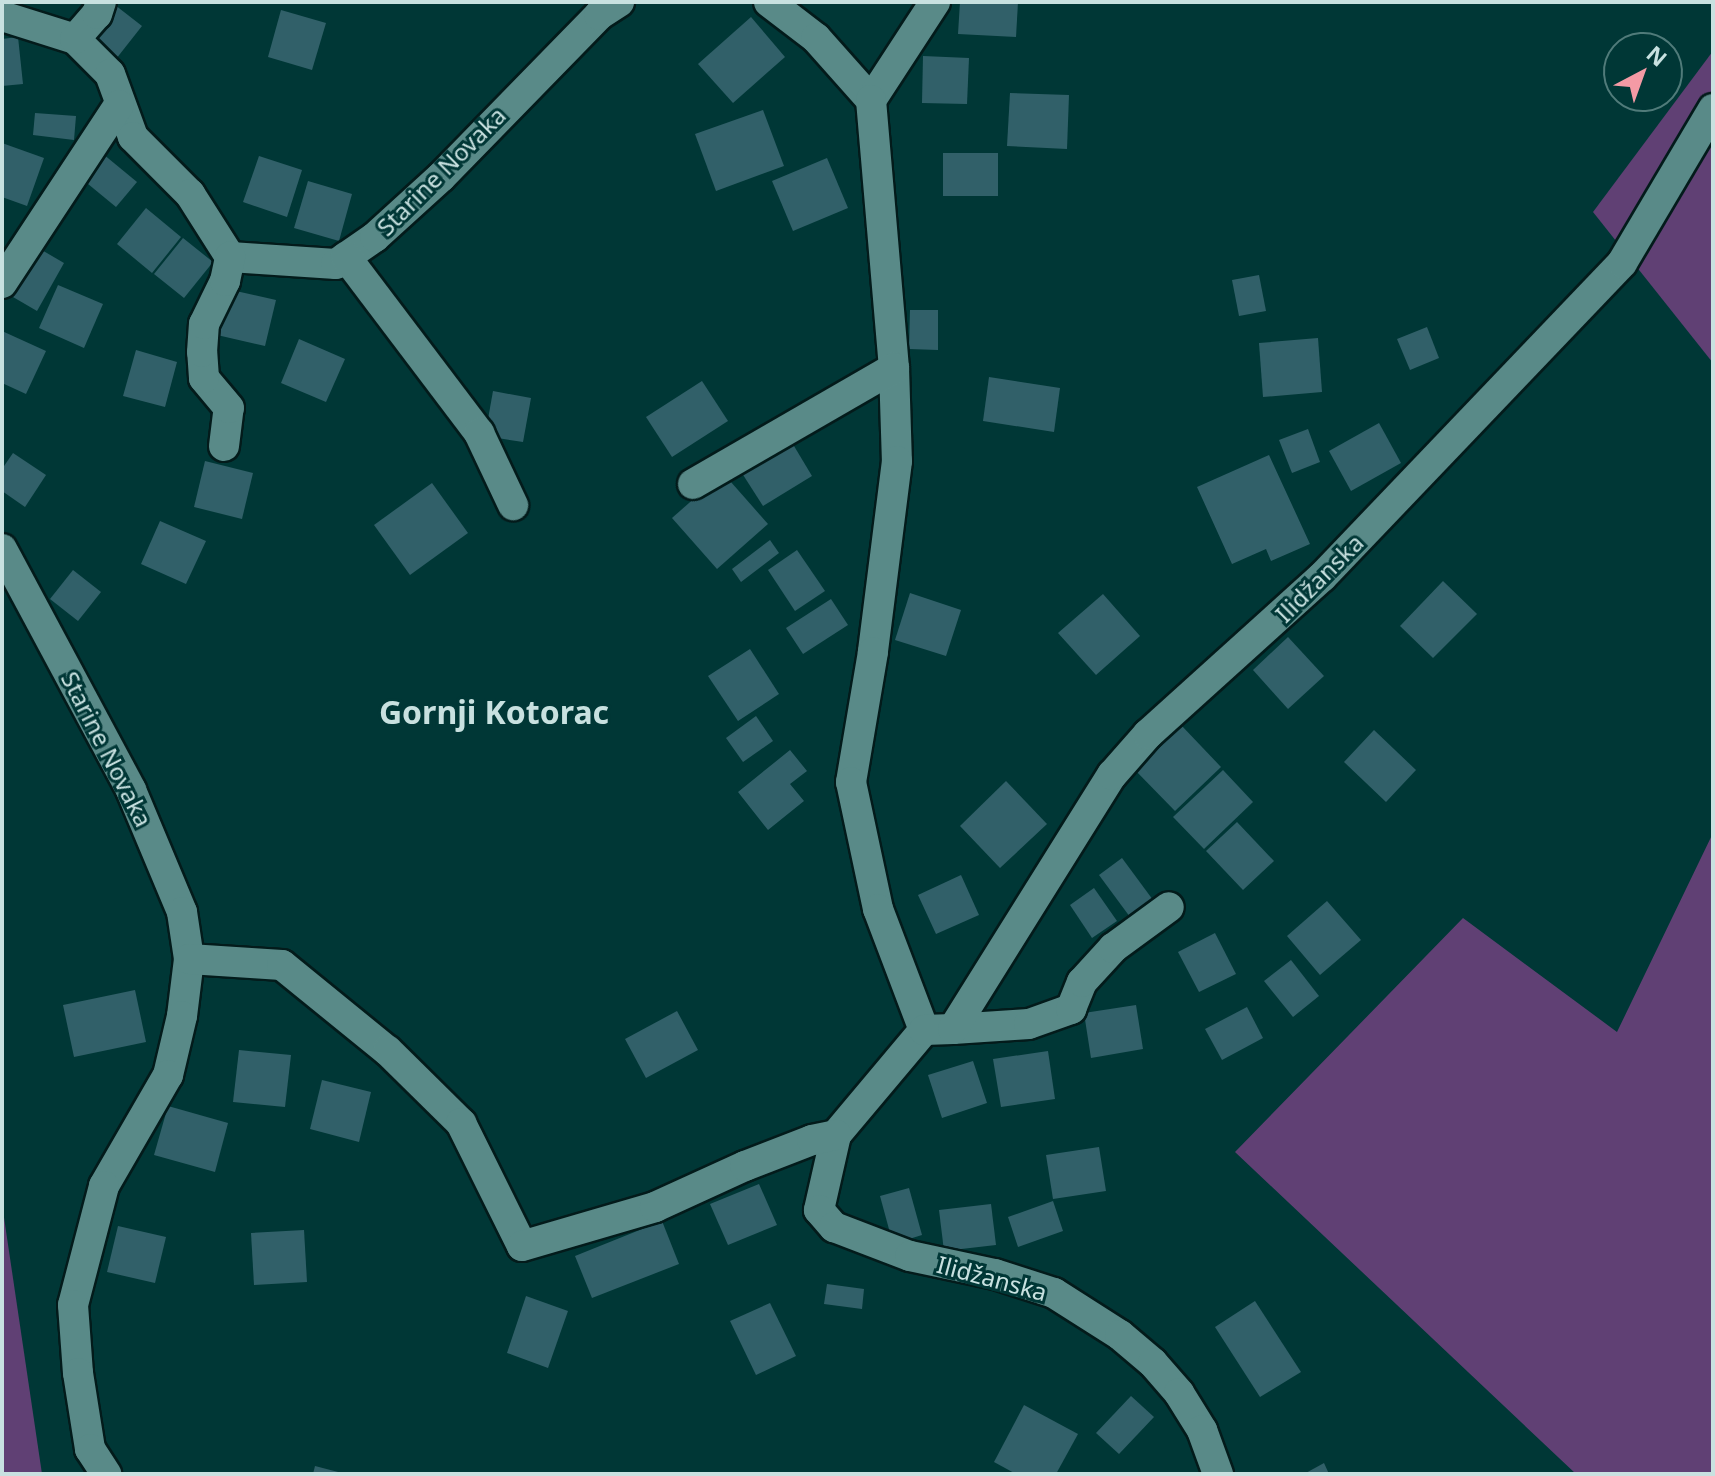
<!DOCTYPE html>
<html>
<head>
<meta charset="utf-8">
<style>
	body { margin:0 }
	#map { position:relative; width:1715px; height:1476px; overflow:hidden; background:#003736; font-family:"Noto Sans",sans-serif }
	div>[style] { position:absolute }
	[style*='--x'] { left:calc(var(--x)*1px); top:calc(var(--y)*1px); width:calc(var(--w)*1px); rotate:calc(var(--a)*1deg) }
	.green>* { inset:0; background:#604074 }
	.building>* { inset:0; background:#316069 }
	.roads { filter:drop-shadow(2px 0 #031b1b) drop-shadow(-2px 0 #031b1b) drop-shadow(0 2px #031b1b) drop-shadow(0 -2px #031b1b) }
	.minor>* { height:30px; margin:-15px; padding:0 15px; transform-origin:15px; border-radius:15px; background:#598a88 }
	span { translate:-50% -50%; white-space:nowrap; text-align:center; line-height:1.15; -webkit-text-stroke:6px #003736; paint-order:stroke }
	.street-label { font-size:24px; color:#c8e1e0 }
	.district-label { font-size:32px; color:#c8e1e0; font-weight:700 }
	.frame { position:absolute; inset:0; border:4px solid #c8e1e0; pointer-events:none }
	.north { position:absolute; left:1603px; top:32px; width:80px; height:80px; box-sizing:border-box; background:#003736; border:2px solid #507b7a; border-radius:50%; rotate:41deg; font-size:22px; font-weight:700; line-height:32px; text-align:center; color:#c8e1e0 }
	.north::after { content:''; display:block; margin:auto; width:28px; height:36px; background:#f49aa5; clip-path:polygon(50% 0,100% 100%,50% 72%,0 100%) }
</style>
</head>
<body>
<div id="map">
	<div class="green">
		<div style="clip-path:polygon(1713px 51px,1713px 363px,1593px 212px)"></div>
		<div style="clip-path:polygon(1713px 833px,1713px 1474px,1576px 1474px,1235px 1152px,1463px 918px,1617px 1032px)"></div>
		<div style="clip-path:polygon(2px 1204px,42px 1474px,2px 1474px)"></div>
	</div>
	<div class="building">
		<div style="clip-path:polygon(960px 2px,1018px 2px,1016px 37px,958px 34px)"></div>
		<div style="clip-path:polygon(115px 5px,142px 26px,116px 59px,89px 38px)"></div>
		<div style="clip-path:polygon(281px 10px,326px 23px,312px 70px,268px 57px)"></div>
		<div style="clip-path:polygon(751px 17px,785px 57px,733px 103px,698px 64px)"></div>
		<div style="clip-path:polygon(18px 37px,23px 84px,2px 86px,2px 39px)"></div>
		<div style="clip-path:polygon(923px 56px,969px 58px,967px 104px,922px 103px)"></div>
		<div style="clip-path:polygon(1010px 93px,1069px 95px,1067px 149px,1007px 146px)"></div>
		<div style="clip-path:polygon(763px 110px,784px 166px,716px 191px,695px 134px)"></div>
		<div style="clip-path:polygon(35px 113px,76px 116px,74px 140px,33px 135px)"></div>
		<div style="clip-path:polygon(2px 143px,44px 158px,27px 206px,2px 197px)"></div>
		<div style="clip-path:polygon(943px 153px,998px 153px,998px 196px,943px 196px)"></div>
		<div style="clip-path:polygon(103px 154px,137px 182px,116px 207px,82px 179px)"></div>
		<div style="clip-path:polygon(259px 156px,302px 170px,287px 217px,243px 202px)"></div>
		<div style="clip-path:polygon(827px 158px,848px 208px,793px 231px,772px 181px)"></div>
		<div style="clip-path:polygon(308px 181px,352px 194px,339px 241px,294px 228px)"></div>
		<div style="clip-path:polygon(146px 208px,181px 237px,152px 273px,117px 244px)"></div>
		<div style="clip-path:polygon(183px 238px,213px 262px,184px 298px,154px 274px)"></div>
		<div style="clip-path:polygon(40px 249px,64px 263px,37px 311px,13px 297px)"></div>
		<div style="clip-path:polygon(1259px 275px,1266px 311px,1239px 316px,1232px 280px)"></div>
		<div style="clip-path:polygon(58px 285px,103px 304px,84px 348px,39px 328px)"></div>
		<div style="clip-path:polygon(227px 289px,276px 300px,265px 346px,217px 335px)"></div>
		<div style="clip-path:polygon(910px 310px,938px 310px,938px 350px,909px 349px)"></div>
		<div style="clip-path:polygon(1427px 327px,1439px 358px,1410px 370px,1397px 339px)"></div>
		<div style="clip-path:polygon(2px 331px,46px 351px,26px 394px,2px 383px)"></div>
		<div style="clip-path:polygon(1318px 338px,1322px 392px,1263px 397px,1259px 343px)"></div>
		<div style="clip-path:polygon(299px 339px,345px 359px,326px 402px,281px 383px)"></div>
		<div style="clip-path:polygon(136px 350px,177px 362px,165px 407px,123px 396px)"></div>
		<div style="clip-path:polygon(989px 377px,1060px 388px,1054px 432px,983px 421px)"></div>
		<div style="clip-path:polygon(702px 381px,728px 421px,672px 457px,646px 417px)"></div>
		<div style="clip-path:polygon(493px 391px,531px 398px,523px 442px,485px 436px)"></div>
		<div style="clip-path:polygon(1379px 423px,1401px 463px,1351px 491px,1329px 451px)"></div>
		<div style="clip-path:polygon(1308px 429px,1320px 462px,1292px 473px,1279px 440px)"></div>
		<div style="clip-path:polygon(788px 436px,812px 476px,763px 506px,738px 467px)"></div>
		<div style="clip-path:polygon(13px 453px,46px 475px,25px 507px,2px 491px,2px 469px)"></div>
		<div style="clip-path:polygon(1269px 455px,1310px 544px,1271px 561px,1266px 549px,1232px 564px,1197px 487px)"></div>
		<div style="clip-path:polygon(205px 461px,253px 473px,242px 519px,194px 507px)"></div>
		<div style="clip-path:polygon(723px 473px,768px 524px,717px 569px,672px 518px)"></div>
		<div style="clip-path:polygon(432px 483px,468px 533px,410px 575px,374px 525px)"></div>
		<div style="clip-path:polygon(160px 521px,206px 541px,186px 584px,141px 564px)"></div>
		<div style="clip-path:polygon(770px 540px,779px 553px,741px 582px,732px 569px)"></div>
		<div style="clip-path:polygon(797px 550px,825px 591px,795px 611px,768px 570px)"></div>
		<div style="clip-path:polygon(73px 570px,101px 592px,78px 621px,50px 599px)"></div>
		<div style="clip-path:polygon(1443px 581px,1477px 614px,1433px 658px,1400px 626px)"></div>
		<div style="clip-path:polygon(910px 593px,961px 610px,946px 656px,895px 640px)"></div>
		<div style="clip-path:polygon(1103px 594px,1140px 636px,1096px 675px,1058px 633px)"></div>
		<div style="clip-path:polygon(831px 599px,848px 625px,803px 654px,786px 628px)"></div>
		<div style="clip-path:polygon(1288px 637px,1324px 676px,1288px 709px,1253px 670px)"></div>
		<div style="clip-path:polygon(750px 649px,779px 694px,738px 721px,708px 676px)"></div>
		<div style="clip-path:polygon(756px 716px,773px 741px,743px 762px,726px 738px)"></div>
		<div style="clip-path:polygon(1181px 725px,1221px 767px,1175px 811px,1134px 769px)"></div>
		<div style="clip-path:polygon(1374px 730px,1416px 770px,1386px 802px,1344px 762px)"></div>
		<div style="clip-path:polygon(790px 750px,807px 771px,790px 784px,804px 801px,768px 830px,738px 792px)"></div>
		<div style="clip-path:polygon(1223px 770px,1253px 802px,1204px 849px,1173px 817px)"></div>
		<div style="clip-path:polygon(1006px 781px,1047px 824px,1000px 868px,960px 826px)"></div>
		<div style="clip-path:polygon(1237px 822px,1274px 861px,1243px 890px,1206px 851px)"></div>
		<div style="clip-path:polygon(1122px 858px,1153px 900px,1130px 917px,1099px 875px)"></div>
		<div style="clip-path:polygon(961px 875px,979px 915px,936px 934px,918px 895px)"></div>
		<div style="clip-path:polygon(1094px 888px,1117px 921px,1092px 938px,1070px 905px)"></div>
		<div style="clip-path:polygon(1327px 901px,1361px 940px,1320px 975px,1287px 936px)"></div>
		<div style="clip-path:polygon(1215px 933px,1236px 974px,1199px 992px,1178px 952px)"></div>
		<div style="clip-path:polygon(1291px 960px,1319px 996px,1293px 1017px,1264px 981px)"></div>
		<div style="clip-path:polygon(135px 990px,146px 1042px,74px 1057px,63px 1005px)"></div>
		<div style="clip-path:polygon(1136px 1005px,1143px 1049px,1091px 1058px,1084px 1013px)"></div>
		<div style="clip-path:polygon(1247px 1007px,1263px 1038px,1222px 1060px,1205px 1029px)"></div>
		<div style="clip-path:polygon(677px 1011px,698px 1050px,646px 1078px,625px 1039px)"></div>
		<div style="clip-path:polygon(239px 1050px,291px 1055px,285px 1107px,233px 1102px)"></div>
		<div style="clip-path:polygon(1048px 1051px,1055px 1099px,1001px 1107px,993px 1059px)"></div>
		<div style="clip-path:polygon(973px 1061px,987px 1103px,942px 1118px,928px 1075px)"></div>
		<div style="clip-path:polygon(322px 1080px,371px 1092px,359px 1142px,310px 1129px)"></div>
		<div style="clip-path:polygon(168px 1106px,228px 1123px,215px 1172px,154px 1155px)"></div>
		<div style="clip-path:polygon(1099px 1147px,1106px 1191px,1053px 1199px,1046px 1155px)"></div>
		<div style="clip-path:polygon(759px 1184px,777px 1225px,728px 1245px,710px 1204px)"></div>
		<div style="clip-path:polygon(909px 1188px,922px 1235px,893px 1244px,880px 1196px)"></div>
		<div style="clip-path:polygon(1053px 1201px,1063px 1231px,1018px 1247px,1008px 1217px)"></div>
		<div style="clip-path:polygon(991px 1204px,996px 1245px,944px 1251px,939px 1210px)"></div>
		<div style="clip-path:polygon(662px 1221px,679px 1264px,592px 1298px,575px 1256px)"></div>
		<div style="clip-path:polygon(118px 1226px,166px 1237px,155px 1283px,107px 1272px)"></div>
		<div style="clip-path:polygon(304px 1230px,307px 1282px,254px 1285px,251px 1233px)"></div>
		<div style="clip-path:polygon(827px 1284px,864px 1289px,862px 1309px,824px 1304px)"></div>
		<div style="clip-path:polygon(526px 1296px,568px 1311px,548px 1368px,507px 1353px)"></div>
		<div style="clip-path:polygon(1255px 1301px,1301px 1372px,1260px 1397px,1215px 1327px)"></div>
		<div style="clip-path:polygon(770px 1303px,796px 1356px,756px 1375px,730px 1321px)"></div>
		<div style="clip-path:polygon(1131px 1396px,1154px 1417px,1119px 1454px,1096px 1433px)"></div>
		<div style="clip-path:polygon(1024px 1405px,1078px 1434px,1056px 1474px,1016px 1474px,994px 1462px)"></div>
		<div style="clip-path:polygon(1324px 1463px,1329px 1474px,1304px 1474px)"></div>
		<div style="clip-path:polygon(315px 1466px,342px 1473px,342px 1474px,313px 1474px)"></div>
	</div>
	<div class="roads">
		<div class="minor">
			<div style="--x:769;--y:2;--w:59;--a:37.5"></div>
			<div style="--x:816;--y:38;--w:83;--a:48.4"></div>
			<div style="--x:935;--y:2;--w:117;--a:123.1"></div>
			<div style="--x:871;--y:100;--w:269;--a:85.1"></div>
			<div style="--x:894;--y:368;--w:93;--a:88.2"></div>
			<div style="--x:897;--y:461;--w:193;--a:97.2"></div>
			<div style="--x:873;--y:652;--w:132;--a:99.6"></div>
			<div style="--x:851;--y:782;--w:130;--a:78"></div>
			<div style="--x:878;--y:909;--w:129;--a:69.2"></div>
			<div style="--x:924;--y:1030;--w:137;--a:130"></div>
			<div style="--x:836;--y:1135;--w:77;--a:102.8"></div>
			<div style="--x:819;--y:1210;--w:23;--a:49"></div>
			<div style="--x:834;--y:1227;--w:81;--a:20.9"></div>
			<div style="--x:910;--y:1256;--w:87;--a:12"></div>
			<div style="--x:995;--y:1274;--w:62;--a:17.9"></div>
			<div style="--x:1054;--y:1293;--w:78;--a:32.5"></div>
			<div style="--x:1120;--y:1335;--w:43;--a:40.3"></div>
			<div style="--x:1153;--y:1363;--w:40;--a:49"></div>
			<div style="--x:1179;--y:1393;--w:44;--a:58.1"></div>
			<div style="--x:1202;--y:1430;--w:47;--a:70"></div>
			<div style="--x:2;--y:16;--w:77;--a:17.5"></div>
			<div style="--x:75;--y:39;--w:49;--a:45"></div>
			<div style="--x:110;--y:74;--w:67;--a:69.9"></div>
			<div style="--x:133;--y:137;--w:81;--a:45"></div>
			<div style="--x:190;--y:194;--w:75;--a:57.6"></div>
			<div style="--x:230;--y:257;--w:106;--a:3.8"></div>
			<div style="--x:336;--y:264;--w:47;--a:-34.7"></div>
			<div style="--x:375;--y:237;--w:89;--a:-42.3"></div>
			<div style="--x:441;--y:177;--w:226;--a:-45.7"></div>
			<div style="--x:599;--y:15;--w:24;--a:-33"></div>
			<div style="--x:75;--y:39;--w:33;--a:-49"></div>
			<div style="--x:97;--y:14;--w:13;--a:-72"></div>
			<div style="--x:346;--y:257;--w:221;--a:52.9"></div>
			<div style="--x:479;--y:433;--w:80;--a:64.7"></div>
			<div style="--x:2;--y:283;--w:213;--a:-56.7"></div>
			<div style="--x:224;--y:446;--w:38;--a:-83"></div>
			<div style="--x:229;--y:408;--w:39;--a:-130"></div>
			<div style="--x:204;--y:378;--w:26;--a:-94"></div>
			<div style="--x:202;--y:352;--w:28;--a:-86"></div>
			<div style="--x:204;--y:324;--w:48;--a:-64"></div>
			<div style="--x:225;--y:281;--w:25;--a:-78"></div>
			<div style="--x:693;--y:484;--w:232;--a:-30"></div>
			<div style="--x:2;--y:549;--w:273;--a:61.8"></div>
			<div style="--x:131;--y:790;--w:132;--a:67.3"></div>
			<div style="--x:182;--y:912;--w:48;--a:81.5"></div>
			<div style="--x:189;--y:959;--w:57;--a:97"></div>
			<div style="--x:182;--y:1016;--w:61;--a:103.3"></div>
			<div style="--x:168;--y:1075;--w:128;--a:120"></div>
			<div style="--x:104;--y:1186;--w:123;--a:104.6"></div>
			<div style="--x:73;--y:1305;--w:68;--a:85.8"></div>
			<div style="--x:78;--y:1373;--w:77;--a:81"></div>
			<div style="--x:90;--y:1449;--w:30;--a:57"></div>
			<div style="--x:189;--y:959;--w:93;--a:3.7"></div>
			<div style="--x:282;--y:965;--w:136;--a:39.1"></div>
			<div style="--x:388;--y:1051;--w:103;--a:44.6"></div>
			<div style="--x:461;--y:1123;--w:137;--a:63.6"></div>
			<div style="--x:522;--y:1246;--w:139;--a:-16.3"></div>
			<div style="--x:655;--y:1207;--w:99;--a:-24.5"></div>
			<div style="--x:745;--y:1166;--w:72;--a:-21.2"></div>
			<div style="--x:812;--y:1140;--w:25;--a:-12"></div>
			<div style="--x:953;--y:1029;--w:76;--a:-3.8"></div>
			<div style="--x:1029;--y:1024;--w:45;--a:-19.7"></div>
			<div style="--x:1071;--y:1009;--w:29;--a:-68"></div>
			<div style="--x:1082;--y:982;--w:46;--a:-47.6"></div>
			<div style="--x:1113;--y:948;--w:69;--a:-36.2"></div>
			<div style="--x:924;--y:1030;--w:29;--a:-2"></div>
			<div style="--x:953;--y:1029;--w:300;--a:-58"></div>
			<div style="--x:1112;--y:775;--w:55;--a:-48.7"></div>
			<div style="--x:1148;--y:734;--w:234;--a:-42.1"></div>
			<div style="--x:1322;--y:577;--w:434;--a:-46.3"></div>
			<div style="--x:1622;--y:263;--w:179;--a:-59.4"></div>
		</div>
	</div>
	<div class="street-label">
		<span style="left:441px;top:171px;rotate:-45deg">Starine Novaka</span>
		<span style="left:1319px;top:578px;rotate:-45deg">Ilidžanska</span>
		<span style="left:107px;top:749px;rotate:63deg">Starine Novaka</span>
		<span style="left:992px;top:1278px;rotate:15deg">Ilidžanska</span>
	</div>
	<div class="district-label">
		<span style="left:494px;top:712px">Gornji Kotorac</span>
	</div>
	<div class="frame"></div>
	<div class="north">N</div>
</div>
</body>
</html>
